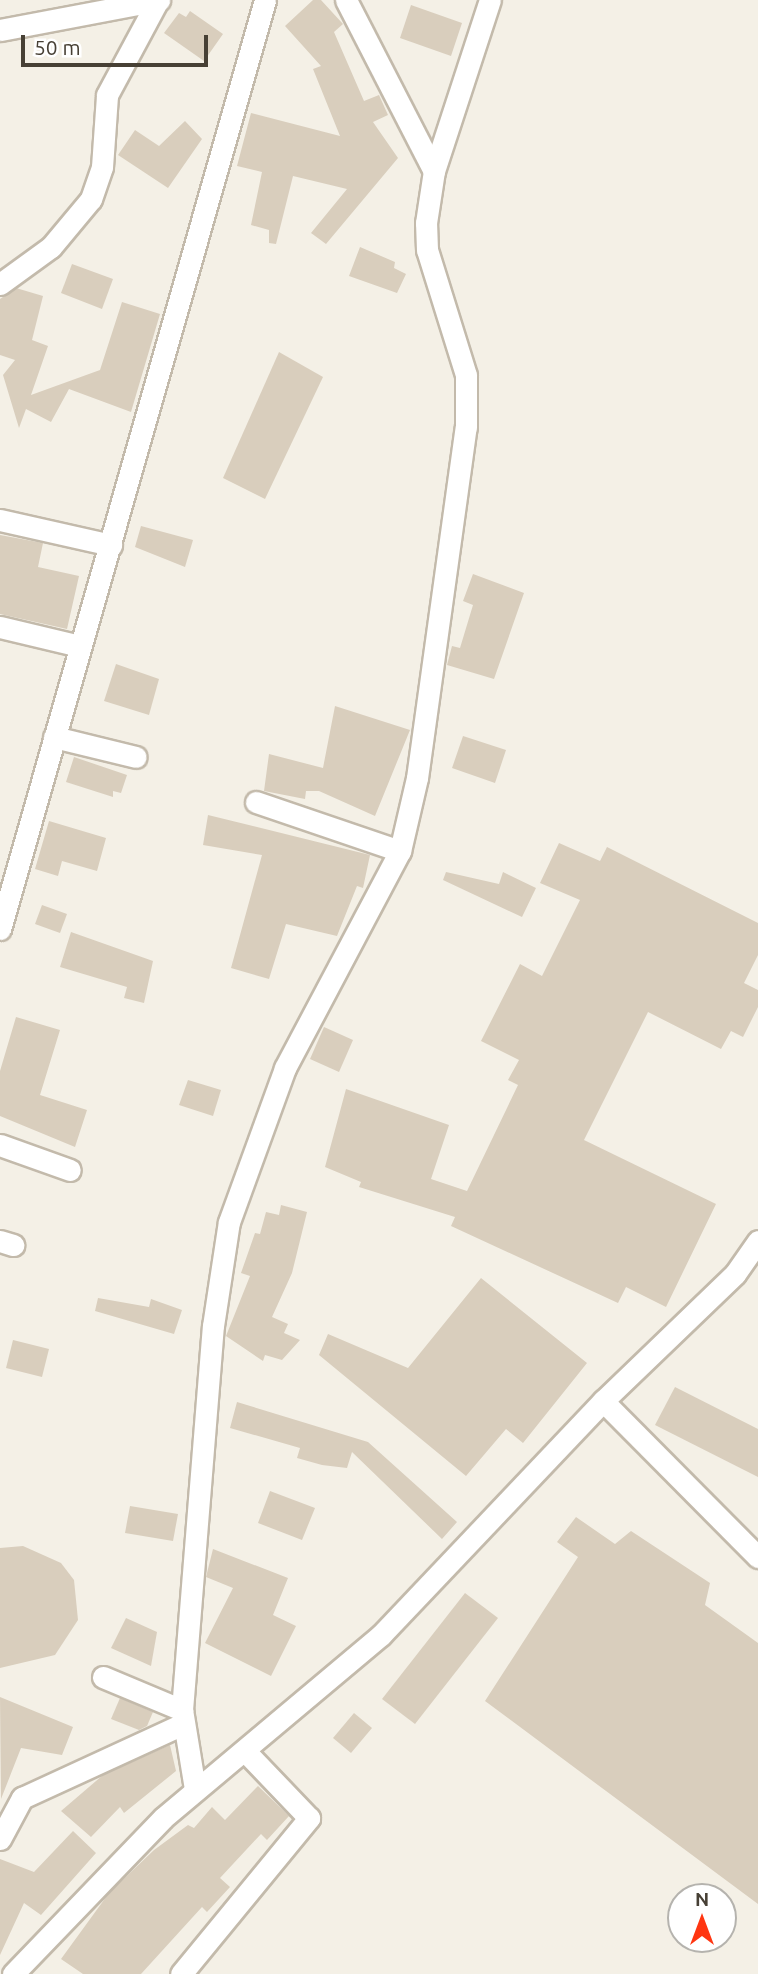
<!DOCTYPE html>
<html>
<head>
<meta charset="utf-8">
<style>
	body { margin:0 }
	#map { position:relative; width:758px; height:1974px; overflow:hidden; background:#f4f0e6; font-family:Ubuntu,sans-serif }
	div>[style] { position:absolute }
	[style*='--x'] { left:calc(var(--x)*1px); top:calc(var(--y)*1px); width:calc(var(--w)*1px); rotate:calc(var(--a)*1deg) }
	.building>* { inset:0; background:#d9cebd }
	.roads { filter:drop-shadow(2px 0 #c3baab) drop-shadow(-2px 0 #c3baab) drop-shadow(0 2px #c3baab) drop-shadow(0 -2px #c3baab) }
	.street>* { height:21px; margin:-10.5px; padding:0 10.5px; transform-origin:10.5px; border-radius:10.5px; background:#fff }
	span { translate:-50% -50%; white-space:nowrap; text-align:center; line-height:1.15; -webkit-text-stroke:5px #fff; paint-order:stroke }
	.north { position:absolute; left:667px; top:1883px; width:70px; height:70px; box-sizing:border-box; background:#fff; border:2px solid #b5b3ae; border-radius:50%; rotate:0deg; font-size:19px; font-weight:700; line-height:28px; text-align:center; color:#474035 }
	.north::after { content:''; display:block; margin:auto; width:24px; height:32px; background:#ff3611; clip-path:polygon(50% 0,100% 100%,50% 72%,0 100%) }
	.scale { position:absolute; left:21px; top:35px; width:187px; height:32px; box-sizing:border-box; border:4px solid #474035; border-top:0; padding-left:9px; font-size:21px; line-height:24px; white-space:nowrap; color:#474035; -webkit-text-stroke:5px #fff; paint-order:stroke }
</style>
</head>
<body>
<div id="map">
	<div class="building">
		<div style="clip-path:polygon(313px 0,321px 0,343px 24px,334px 32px,364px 101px,379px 95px,388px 115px,373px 122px,398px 158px,326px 244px,311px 233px,347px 189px,293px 176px,276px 244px,269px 243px,269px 230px,251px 225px,262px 172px,237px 166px,251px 113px,340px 136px,313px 69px,321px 66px,285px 26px)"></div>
		<div style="clip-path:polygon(411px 5px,462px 23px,451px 56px,400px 38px)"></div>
		<div style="clip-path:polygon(190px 11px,223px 34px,204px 61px,164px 33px,179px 13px,186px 17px)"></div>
		<div style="clip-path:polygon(185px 121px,202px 139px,168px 188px,118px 155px,135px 130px,159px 146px)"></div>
		<div style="clip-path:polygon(360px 247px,395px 262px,394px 268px,406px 274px,397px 293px,349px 276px)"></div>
		<div style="clip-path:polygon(72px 264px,113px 279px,102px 309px,61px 293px)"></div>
		<div style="clip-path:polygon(16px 288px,43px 296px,32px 340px,48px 346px,31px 395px,100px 370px,122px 302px,160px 314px,131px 412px,69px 389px,51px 422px,26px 409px,19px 428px,3px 375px,15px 360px,0 355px,0 299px)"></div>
		<div style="clip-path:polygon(279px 352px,323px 377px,265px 499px,223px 478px)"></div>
		<div style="clip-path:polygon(141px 526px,193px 540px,185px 567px,135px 547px)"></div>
		<div style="clip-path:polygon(0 535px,43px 543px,38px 567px,79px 576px,67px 629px,0 614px)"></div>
		<div style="clip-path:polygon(473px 574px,524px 593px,494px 679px,447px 665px,452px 646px,460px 648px,473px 605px,463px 601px)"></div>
		<div style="clip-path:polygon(116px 664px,159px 679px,149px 715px,104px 701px)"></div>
		<div style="clip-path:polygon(335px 706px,410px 730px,375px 816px,319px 791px,306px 791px,305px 799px,264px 791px,269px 754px,323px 768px)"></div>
		<div style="clip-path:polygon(463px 736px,506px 750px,495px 783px,452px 768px)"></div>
		<div style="clip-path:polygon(74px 757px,127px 775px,121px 793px,113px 791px,113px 797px,66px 782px)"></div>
		<div style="clip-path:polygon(208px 815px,370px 855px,363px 888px,357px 886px,337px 936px,286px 924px,269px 979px,231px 968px,262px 855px,203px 845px)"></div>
		<div style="clip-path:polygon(49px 821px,106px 838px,97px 871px,62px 861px,58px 876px,35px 869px)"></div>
		<div style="clip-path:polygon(559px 843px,600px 861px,607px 847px,758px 923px,758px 955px,744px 983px,758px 990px,758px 1007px,743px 1037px,731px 1031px,721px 1049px,648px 1012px,584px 1140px,716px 1204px,666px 1307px,626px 1287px,618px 1303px,451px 1226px,455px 1217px,359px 1187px,361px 1182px,325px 1167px,346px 1089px,449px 1125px,431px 1179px,467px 1191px,518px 1085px,508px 1080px,519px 1060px,481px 1041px,520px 964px,542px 976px,580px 900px,540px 883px)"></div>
		<div style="clip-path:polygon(446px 872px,499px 884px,503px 872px,536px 888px,522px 917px,443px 880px)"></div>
		<div style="clip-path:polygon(42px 905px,67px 914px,60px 933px,35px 924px)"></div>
		<div style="clip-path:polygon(71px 932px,153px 961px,144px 1003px,124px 998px,127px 987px,60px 967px)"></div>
		<div style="clip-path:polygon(16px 1017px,60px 1030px,40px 1095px,87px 1110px,75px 1147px,0 1116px,0 1071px)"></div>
		<div style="clip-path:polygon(324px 1027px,353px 1040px,339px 1072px,310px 1059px)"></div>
		<div style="clip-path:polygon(188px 1080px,221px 1090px,213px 1116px,179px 1105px)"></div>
		<div style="clip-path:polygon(281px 1205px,307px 1212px,292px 1273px,272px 1317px,288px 1324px,284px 1333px,300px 1340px,282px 1360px,265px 1355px,263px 1361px,226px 1336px,250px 1276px,241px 1273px,255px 1233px,260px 1234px,266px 1212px,279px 1215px)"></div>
		<div style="clip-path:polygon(481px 1278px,587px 1363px,523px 1443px,506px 1429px,466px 1476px,319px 1355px,328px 1334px,408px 1368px)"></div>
		<div style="clip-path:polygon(98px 1298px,149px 1307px,151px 1299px,182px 1310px,174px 1334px,95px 1311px)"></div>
		<div style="clip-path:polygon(13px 1340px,49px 1349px,42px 1377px,6px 1368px)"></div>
		<div style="clip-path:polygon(675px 1387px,758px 1429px,758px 1477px,655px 1425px)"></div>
		<div style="clip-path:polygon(237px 1402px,368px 1442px,457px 1522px,442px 1539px,352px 1452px,347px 1468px,322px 1465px,297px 1458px,300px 1448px,230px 1428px)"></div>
		<div style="clip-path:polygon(270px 1491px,315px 1508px,302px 1540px,258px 1523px)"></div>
		<div style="clip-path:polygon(130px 1506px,178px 1514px,173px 1541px,125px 1533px)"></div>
		<div style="clip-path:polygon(576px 1517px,615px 1544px,631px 1531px,710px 1583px,705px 1605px,758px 1643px,758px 1904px,485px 1701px,578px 1557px,557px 1542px)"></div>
		<div style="clip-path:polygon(23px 1546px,61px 1563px,74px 1580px,78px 1620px,55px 1655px,0 1668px,0 1548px)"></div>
		<div style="clip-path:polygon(213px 1549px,288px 1578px,273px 1615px,296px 1626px,271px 1676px,205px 1643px,233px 1588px,206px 1577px)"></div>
		<div style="clip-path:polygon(465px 1593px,498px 1618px,415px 1724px,382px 1699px)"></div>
		<div style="clip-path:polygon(126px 1618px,157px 1632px,151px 1666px,111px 1648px)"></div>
		<div style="clip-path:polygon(0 1697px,73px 1727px,62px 1755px,21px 1748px,1px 1799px)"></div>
		<div style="clip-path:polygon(120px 1698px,153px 1712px,147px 1726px,139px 1730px,111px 1719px)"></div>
		<div style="clip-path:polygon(354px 1713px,372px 1728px,351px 1753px,333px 1738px)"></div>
		<div style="clip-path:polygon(170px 1745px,176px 1771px,124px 1813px,120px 1807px,91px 1837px,61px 1811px,103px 1775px)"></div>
		<div style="clip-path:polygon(258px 1786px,289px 1816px,267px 1840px,261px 1834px,220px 1878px,230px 1887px,207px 1912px,202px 1907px,141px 1974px,83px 1974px,61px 1959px,109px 1893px,154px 1850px,188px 1825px,194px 1828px,212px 1807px,225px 1820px)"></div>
		<div style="clip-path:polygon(73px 1831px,96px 1853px,41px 1915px,24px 1903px,0 1955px,0 1859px,34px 1872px)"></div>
	</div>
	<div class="roads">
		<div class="street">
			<div style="--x:346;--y:0;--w:192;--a:62.8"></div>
			<div style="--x:0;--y:30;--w:162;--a:-10.7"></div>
			<div style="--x:0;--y:284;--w:63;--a:-36"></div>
			<div style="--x:51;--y:247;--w:62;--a:-50.2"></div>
			<div style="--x:91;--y:199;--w:34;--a:-71"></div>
			<div style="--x:102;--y:167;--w:72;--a:-86"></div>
			<div style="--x:107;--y:95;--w:108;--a:-61.8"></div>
			<div style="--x:0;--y:520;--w:114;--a:12.7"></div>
			<div style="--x:0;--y:627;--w:82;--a:13.4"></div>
			<div style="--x:54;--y:737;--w:84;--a:13.7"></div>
			<div style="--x:256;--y:802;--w:152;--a:18.8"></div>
			<div style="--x:0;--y:929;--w:966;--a:-74.08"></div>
			<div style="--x:0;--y:1145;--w:74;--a:19.7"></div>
			<div style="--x:0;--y:1241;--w:14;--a:17"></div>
			<div style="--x:603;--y:1401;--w:220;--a:45.2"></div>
			<div style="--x:103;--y:1677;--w:86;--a:22.7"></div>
			<div style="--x:195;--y:1789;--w:80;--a:-99.3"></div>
			<div style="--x:182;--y:1710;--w:385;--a:-85.4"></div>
			<div style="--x:213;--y:1326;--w:105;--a:-81.3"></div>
			<div style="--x:229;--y:1222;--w:164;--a:-70"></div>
			<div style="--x:285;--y:1068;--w:246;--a:-62.1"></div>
			<div style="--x:400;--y:851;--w:75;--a:-76.9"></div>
			<div style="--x:417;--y:778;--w:354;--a:-82.1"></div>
			<div style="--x:466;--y:427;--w:52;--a:-90"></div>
			<div style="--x:466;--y:375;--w:131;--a:-107.3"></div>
			<div style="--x:427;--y:250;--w:27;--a:-92"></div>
			<div style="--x:426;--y:223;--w:53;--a:-81.3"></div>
			<div style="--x:434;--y:171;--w:180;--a:-71.9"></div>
			<div style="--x:0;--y:1839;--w:47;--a:-61.8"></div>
			<div style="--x:22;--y:1798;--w:175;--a:-24.7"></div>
			<div style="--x:13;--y:1974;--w:216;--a:-46.1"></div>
			<div style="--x:163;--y:1818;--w:285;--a:-40"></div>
			<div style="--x:381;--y:1635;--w:323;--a:-46.5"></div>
			<div style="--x:603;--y:1401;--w:183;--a:-43.9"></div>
			<div style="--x:735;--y:1274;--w:40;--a:-55.1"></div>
			<div style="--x:181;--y:1974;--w:202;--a:-50.6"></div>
			<div style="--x:309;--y:1818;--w:91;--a:-133.7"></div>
		</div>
	</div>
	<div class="north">N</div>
	<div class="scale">50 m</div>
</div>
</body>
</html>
